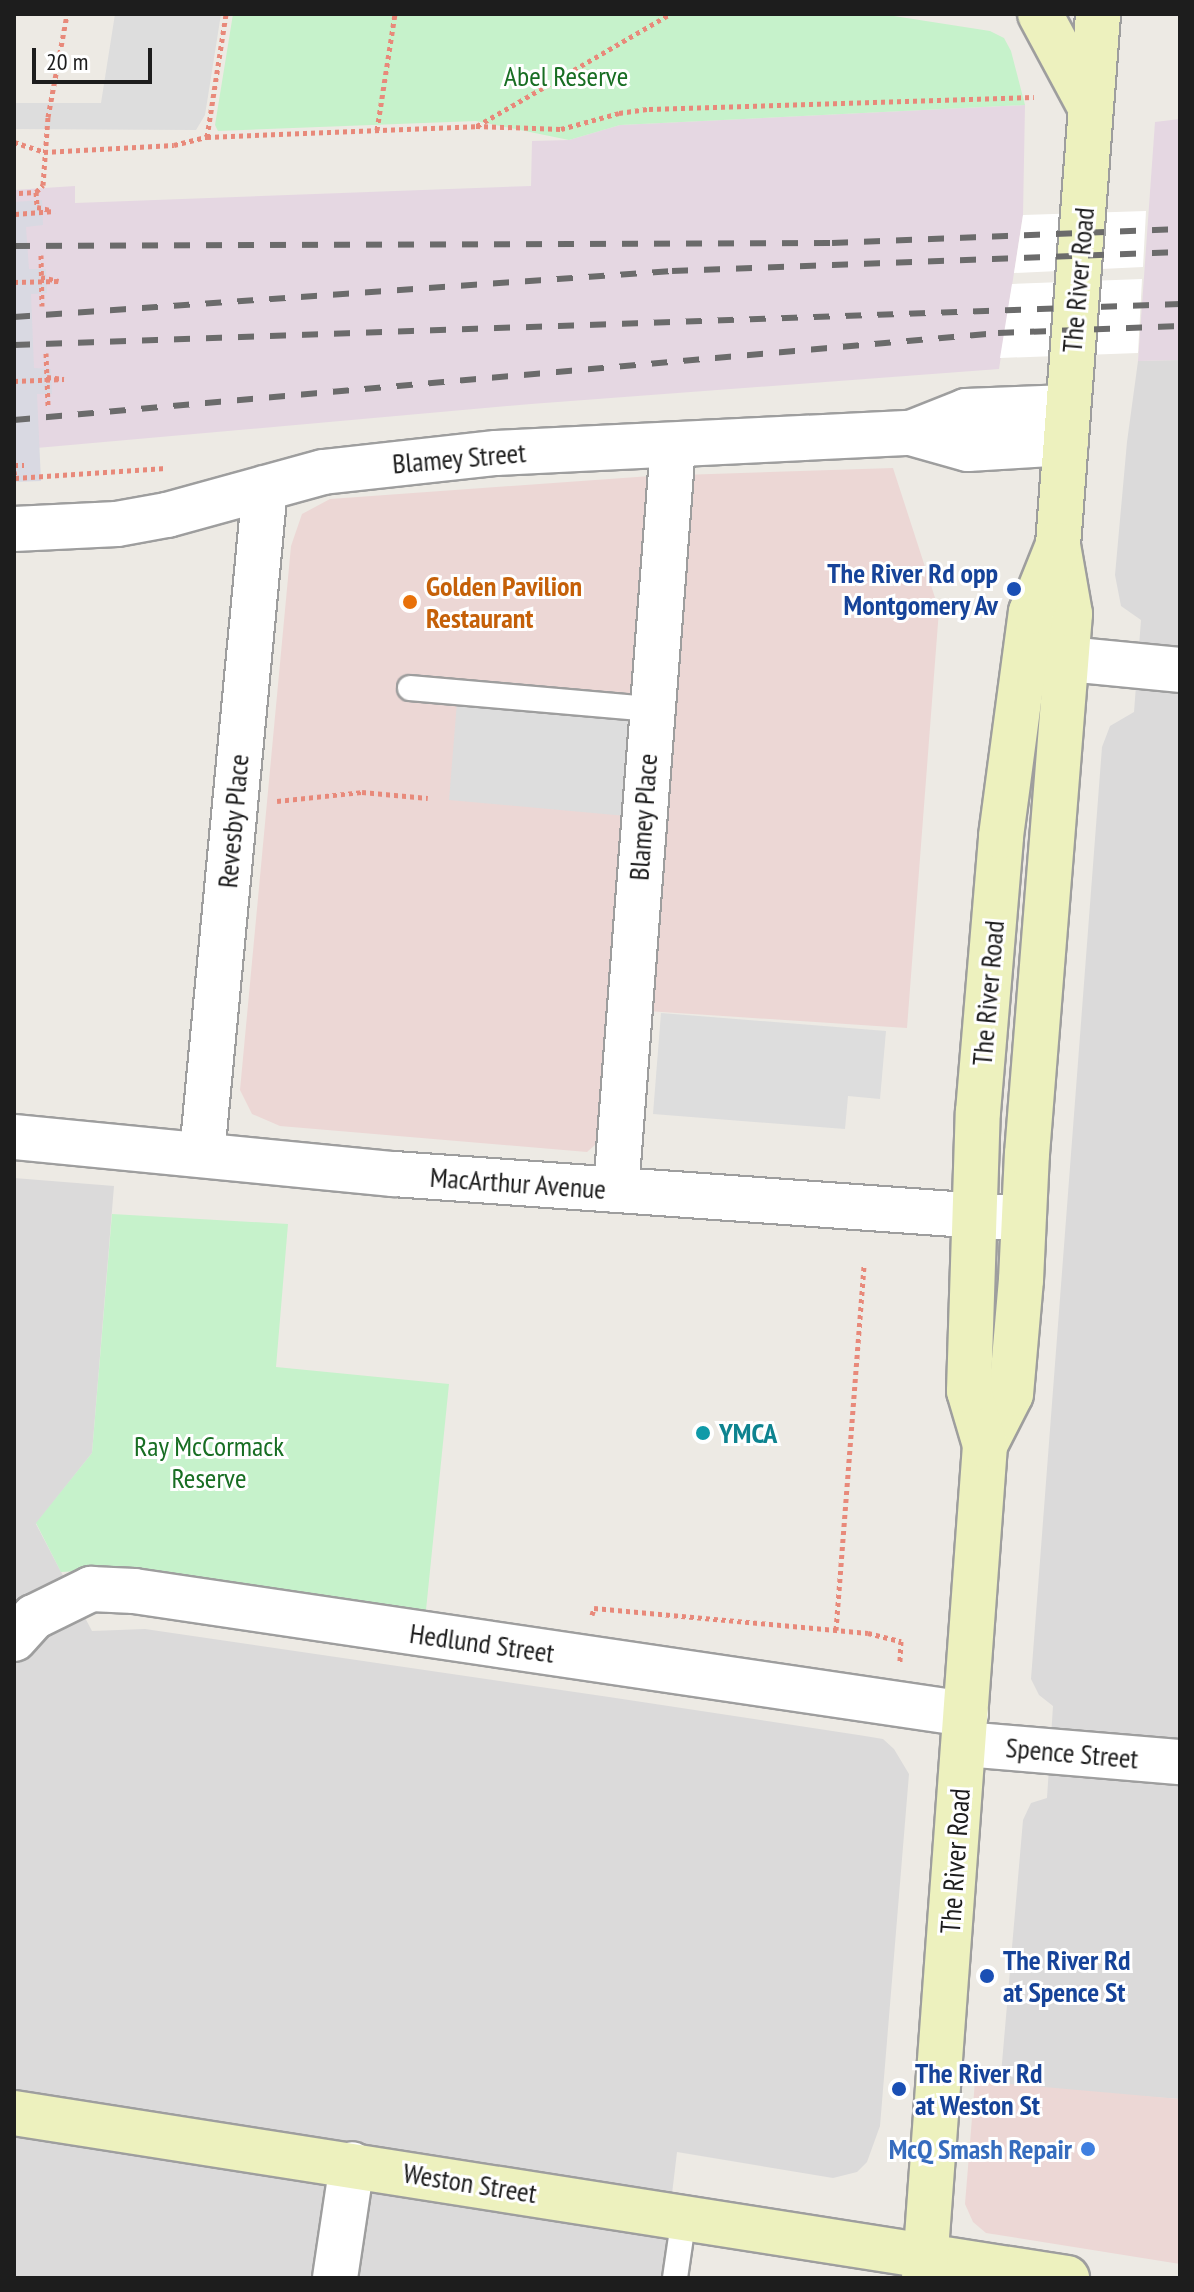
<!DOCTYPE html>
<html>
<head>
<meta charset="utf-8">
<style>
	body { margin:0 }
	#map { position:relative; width:1194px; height:2292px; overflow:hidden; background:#edeae4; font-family:"PT Sans Narrow",sans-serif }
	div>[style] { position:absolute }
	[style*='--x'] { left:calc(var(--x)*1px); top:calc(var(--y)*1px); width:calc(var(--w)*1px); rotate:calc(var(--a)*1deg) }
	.residential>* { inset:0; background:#dbdada }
	.commercial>* { inset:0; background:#ecd7d5 }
	.industrial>* { inset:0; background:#e5d7e2 }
	.park>* { inset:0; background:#c6f2cb }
	.parking>* { inset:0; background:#ddd }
	.plaza>* { inset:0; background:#d9d9e2 }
	.pier>* { inset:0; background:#fff }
	.path>* { height:5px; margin-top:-2.5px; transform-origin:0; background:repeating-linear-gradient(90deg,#e8897a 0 4px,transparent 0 8px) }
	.roads { filter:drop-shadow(2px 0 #9e9e9e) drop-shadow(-2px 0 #9e9e9e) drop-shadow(0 2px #9e9e9e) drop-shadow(0 -2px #9e9e9e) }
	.lane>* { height:24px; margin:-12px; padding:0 12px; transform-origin:12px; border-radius:12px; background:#fff }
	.street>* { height:44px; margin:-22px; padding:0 22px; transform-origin:22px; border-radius:22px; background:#fff }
	.secondary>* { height:44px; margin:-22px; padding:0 22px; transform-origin:22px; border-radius:22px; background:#edf1be }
	.rail>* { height:6px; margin-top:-3px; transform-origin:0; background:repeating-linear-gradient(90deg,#6b6b6b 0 16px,transparent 0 32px) }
	.path-bridge>* { height:5px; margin-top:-2.5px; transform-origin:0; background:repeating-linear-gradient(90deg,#e8897a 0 4px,transparent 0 8px) }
	.dots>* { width:22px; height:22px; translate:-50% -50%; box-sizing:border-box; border:4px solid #fff; border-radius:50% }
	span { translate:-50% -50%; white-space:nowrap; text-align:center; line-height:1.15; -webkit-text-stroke:6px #fff; paint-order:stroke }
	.park-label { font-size:28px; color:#186e23 }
	.street-label { font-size:28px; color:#1d1d1d }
	.transit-label { font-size:28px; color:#164399; font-weight:700 }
	.right { translate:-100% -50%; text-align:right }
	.left { translate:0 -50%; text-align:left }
	.food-label { font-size:28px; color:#c56008; font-weight:700 }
	.culture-label { font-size:28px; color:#0d838f; font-weight:700 }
	.shop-label { font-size:28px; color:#366cbe; font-weight:700 }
	.frame { position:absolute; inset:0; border:16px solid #1d1d1d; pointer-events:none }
	.scale { position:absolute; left:32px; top:48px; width:120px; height:36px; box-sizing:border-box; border:4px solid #1d1d1d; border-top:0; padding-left:10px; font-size:24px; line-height:28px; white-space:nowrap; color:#1d1d1d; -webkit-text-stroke:6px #fff; paint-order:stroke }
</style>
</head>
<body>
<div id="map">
	<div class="residential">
		<div style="clip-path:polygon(1180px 360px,1180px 2099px,1000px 2086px,1023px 1820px,1031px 1803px,1047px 1798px,1053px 1706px,1039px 1695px,1031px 1679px,1102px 747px,1110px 726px,1134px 712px,1141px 620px,1121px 606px,1115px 575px,1127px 442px,1138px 361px)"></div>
		<div style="clip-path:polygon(14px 1178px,114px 1186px,92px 1453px,36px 1524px,92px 1631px,145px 1629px,609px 1697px,865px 1736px,883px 1739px,894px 1749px,909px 1774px,880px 2126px,867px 2162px,857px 2172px,833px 2178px,677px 2152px,662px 2278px,14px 2278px)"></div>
	</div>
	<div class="commercial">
		<div style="clip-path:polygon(893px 468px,939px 610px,907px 1028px,616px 1009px,603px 1138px,587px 1152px,280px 1126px,252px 1114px,240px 1090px,291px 546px,302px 514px,330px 499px,651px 476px)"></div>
		<div style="clip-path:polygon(975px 2081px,1180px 2099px,1180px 2264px,986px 2233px,973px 2222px,965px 2204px)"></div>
	</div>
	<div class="industrial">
		<div style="clip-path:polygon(1025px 105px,1023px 215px,999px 369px,531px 404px,14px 450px,14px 190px,75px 186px,75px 203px,531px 186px,532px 141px,569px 140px,620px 125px)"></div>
		<div style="clip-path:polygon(1180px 119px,1180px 360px,1138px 361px,1155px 122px)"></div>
	</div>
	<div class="park">
		<div style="clip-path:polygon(233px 14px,881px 14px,990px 31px,1004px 38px,1011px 51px,1025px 105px,620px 125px,569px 140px,476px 121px,218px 131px,215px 125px)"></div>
		<div style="clip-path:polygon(112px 1214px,288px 1224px,276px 1367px,449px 1384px,426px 1610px,163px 1573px,119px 1569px,61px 1572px,36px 1523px,92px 1453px)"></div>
	</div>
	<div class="parking">
		<div style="clip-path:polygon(115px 14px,221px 14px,205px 115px,196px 130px,14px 129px,14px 69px,16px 103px,101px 103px)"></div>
		<div style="clip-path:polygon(457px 702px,634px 718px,626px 816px,449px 800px)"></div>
		<div style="clip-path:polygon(661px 1013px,886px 1031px,880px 1099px,848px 1096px,845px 1129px,653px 1114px)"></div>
	</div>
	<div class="plaza">
		<div style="clip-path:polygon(42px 200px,43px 225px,26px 227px,29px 269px,46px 269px,47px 293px,31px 294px,34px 368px,51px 369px,52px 394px,37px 394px,41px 481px,14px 482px,14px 202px)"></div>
	</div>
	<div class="pier">
		<div style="clip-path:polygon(1146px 211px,1143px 267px,1014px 273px,1023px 215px)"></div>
		<div style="clip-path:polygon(1142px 279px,1138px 353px,1000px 358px,1012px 284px)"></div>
	</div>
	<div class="path">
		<div style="--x:477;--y:126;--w:223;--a:-30.1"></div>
		<div style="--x:377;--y:130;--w:117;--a:-81.2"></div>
		<div style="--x:207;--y:137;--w:124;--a:-81.2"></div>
		<div style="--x:14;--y:142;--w:32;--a:18"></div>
		<div style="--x:44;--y:152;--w:130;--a:-3.1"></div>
		<div style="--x:174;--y:145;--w:34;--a:-14"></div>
		<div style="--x:207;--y:137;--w:269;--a:-2.3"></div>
		<div style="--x:476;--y:126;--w:85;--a:2"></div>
		<div style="--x:561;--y:129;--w:60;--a:-15.4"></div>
		<div style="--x:619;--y:113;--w:30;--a:-8"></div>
		<div style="--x:649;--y:109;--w:385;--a:-1.8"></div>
		<div style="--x:36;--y:192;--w:15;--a:86"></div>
		<div style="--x:37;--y:207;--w:13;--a:13"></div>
		<div style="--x:19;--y:193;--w:17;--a:-3"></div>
		<div style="--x:36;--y:192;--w:10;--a:-45"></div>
		<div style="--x:43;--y:185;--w:68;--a:-85.8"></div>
		<div style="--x:48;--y:117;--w:105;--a:-79.5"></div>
		<div style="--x:15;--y:214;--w:40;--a:-4.3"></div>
		<div style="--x:41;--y:255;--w:51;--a:88.9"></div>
		<div style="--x:41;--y:277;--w:18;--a:13"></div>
		<div style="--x:46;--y:353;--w:53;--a:87.8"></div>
		<div style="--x:47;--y:377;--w:17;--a:7"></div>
		<div style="--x:14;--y:465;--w:10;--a:0"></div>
		<div style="--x:14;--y:471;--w:7;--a:82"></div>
		<div style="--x:15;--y:478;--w:151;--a:-3.8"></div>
		<div style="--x:277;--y:801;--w:85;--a:-6"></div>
		<div style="--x:362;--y:792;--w:66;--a:5.2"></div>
		<div style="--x:592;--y:1615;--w:7;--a:-74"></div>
		<div style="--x:594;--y:1608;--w:275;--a:5.2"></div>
		<div style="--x:868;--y:1633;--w:34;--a:14"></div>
		<div style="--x:901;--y:1641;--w:21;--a:93"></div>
		<div style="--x:836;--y:1630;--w:366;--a:-85.6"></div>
	</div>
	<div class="roads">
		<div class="lane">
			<div style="--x:410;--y:688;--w:242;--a:5"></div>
			<div style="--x:675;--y:2278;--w:63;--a:-81.7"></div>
		</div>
		<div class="street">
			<div style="--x:911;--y:433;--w:59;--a:-21.8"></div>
			<div style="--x:966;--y:411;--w:102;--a:-2.2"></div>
			<div style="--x:14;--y:529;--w:103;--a:-2.8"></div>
			<div style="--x:117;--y:524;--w:51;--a:-10.2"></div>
			<div style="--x:167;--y:515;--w:162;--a:-15.4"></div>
			<div style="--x:323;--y:472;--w:174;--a:-6.3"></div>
			<div style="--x:496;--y:453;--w:415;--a:-2.8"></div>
			<div style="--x:911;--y:433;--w:59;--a:15.7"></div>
			<div style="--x:968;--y:449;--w:98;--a:-3.5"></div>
			<div style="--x:1068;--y:659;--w:113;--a:5.6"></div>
			<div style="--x:14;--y:1137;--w:382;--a:5.6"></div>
			<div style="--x:394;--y:1174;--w:631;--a:4.09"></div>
			<div style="--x:202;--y:1154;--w:669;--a:-84.6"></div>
			<div style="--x:616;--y:1190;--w:747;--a:-85.62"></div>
			<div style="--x:14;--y:1639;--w:30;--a:-48"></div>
			<div style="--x:34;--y:1617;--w:64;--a:-26.2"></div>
			<div style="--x:91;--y:1589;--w:43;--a:2.7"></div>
			<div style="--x:134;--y:1591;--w:841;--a:8.41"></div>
			<div style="--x:964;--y:1744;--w:217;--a:4.8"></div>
			<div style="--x:335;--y:2278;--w:115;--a:-81.5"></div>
		</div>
		<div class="secondary">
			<div style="--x:1040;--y:14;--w:106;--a:61.7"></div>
			<div style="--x:985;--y:1445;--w:57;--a:-63"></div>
			<div style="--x:1011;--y:1394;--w:114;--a:-85"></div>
			<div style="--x:1021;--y:1280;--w:126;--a:-87.3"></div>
			<div style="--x:1027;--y:1154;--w:542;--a:-85.45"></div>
			<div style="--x:1070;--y:614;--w:70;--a:-99.9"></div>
			<div style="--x:1058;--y:545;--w:533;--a:-85.69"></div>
			<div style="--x:14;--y:2113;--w:1066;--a:8.91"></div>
			<div style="--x:924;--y:2278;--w:835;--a:-85.81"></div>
			<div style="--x:985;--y:1445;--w:56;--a:-106.5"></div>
			<div style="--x:969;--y:1391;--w:279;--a:-88.2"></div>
			<div style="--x:978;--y:1112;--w:277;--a:-85.2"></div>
			<div style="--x:1001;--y:836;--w:226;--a:-82.4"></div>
			<div style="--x:1031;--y:612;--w:72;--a:-68.1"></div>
		</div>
	</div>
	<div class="rail">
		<div style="--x:14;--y:246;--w:818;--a:-0.21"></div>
		<div style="--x:832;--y:243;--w:348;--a:-2.3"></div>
		<div style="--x:14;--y:317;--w:660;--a:-4"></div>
		<div style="--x:672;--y:271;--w:508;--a:-2.14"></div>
		<div style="--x:14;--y:345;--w:1167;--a:-2.01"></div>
		<div style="--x:14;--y:420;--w:988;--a:-5.05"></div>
		<div style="--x:998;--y:333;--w:182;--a:-2.2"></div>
	</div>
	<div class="path-bridge">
		<div style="--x:14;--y:282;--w:45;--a:-1.3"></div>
		<div style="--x:14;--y:381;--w:50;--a:-2.3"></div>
	</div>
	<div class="dots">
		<div style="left:1014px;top:589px;background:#1a4fb4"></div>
		<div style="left:410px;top:602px;background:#e8710a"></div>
		<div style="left:703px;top:1433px;background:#0f9aa8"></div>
		<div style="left:987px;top:1976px;background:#1a4fb4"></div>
		<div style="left:899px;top:2089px;background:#1a4fb4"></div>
		<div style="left:1088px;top:2149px;background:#3f7fe0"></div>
	</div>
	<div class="park-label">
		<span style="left:566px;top:76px">Abel Reserve</span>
		<span style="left:209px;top:1462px">Ray McCormack<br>Reserve</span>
	</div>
	<div class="street-label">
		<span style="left:1078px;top:280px;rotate:-85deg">The River Road</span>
		<span style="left:459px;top:458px;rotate:-5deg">Blamey Street</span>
		<span style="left:643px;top:817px;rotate:-86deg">Blamey Place</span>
		<span style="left:233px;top:821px;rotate:-85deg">Revesby Place</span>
		<span style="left:988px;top:993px;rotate:-85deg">The River Road</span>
		<span style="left:518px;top:1183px;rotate:4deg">MacArthur Avenue</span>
		<span style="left:482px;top:1643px;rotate:8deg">Hedlund Street</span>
		<span style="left:1072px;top:1753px;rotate:5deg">Spence Street</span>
		<span style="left:955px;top:1861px;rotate:-86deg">The River Road</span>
		<span style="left:470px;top:2183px;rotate:9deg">Weston Street</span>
	</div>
	<div class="transit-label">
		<span class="right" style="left:998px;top:589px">The River Rd opp<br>Montgomery Av</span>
		<span class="left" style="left:1003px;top:1976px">The River Rd<br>at Spence St</span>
		<span class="left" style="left:915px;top:2089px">The River Rd<br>at Weston St</span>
	</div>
	<div class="food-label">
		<span class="left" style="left:426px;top:602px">Golden Pavilion<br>Restaurant</span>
	</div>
	<div class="culture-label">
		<span class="left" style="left:719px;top:1433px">YMCA</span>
	</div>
	<div class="shop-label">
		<span class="right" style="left:1072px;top:2149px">McQ Smash Repair</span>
	</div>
	<div class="frame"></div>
	<div class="scale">20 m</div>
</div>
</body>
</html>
